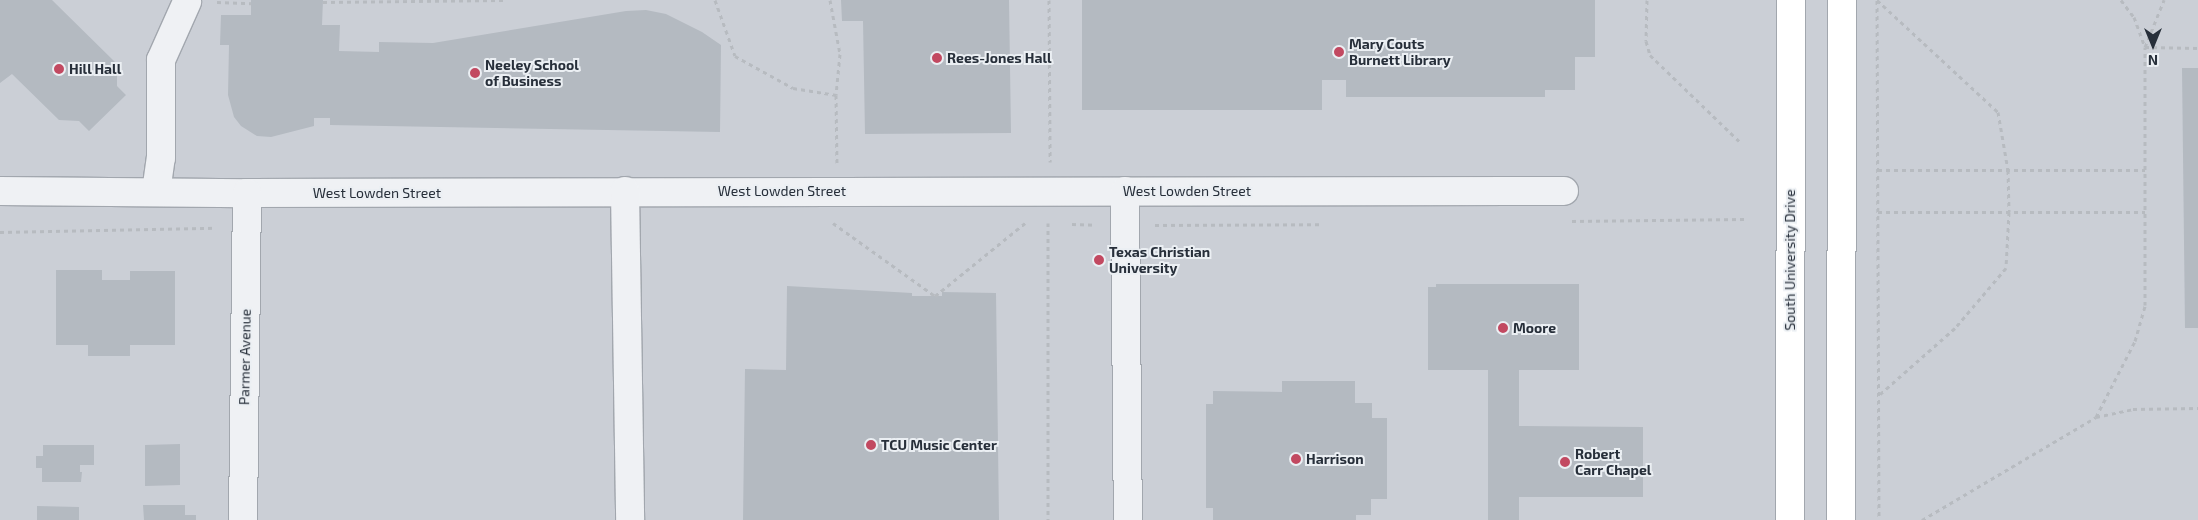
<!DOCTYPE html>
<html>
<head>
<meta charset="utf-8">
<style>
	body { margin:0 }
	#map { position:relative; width:2198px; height:520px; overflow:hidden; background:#dce0e5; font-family:"Exo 2",sans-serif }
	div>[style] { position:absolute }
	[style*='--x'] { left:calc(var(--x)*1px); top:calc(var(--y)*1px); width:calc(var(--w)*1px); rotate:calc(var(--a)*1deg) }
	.built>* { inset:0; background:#cbcfd6 }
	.building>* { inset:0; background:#b4bac1 }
	.path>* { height:3px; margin-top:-1.5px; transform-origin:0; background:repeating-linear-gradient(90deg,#b7bbc0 0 4px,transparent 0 8px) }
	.roads { filter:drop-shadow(1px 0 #a2a7ae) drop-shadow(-1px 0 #a2a7ae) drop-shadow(0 1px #a2a7ae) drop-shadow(0 -1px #a2a7ae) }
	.minor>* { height:28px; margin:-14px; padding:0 14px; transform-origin:14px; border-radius:14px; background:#eff1f4 }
	.major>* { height:28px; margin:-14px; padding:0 14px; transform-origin:14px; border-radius:14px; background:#fff }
	.dots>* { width:14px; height:14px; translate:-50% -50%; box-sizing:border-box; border:2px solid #ebeff3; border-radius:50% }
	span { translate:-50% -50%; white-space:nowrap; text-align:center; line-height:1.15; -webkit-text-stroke:4px #ebeff3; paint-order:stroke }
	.poi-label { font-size:14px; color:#272f3a; font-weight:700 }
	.left { translate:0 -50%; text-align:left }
	.street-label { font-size:14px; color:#272f3a }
	.north { position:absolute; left:2128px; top:20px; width:50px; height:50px; -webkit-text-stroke:4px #ebeff3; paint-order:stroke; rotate:180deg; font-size:14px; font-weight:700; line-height:20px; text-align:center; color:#272f3a }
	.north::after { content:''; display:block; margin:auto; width:18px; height:22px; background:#272f3a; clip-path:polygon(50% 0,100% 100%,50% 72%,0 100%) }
</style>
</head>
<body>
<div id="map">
	<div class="built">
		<div style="clip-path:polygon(0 0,2198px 0,2198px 520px,0 520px)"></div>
	</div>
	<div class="building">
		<div style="clip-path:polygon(0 0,52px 0,117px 64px,117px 86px,126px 95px,89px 131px,79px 121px,59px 120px,12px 74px,0 83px)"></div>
		<div style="clip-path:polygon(251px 0,323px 0,322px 25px,340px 25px,339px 51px,379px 52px,379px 42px,433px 43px,626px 11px,646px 10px,666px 14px,702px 32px,721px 45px,720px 132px,330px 125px,330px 118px,314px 118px,314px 126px,271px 137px,257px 136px,241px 126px,234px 117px,228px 95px,229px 45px,220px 45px,221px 15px,251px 15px)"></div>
		<div style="clip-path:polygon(841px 0,1009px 0,1011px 133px,865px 134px,863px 21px,842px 21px)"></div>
		<div style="clip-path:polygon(1082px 0,1595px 0,1595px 57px,1575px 57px,1575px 90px,1545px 90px,1545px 97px,1346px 97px,1346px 80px,1322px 80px,1322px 110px,1082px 110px)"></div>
		<div style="clip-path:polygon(2182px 68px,2198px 68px,2198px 328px,2185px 328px)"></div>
		<div style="clip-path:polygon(56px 270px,102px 270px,102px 280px,130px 280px,130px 271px,175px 271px,175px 345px,130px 345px,130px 356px,88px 356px,88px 345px,56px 345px)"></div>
		<div style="clip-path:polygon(1436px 284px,1579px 284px,1579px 370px,1519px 370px,1519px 426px,1643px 427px,1643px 497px,1519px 497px,1519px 520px,1488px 520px,1488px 370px,1428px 370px,1428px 287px,1436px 287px)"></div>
		<div style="clip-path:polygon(787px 286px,912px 293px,912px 296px,942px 296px,942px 292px,996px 293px,999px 520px,743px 520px,745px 369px,786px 370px)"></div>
		<div style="clip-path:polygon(1282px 381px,1355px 381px,1355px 403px,1372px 403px,1372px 418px,1387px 418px,1387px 499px,1371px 499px,1371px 515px,1356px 515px,1356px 520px,1213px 520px,1213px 508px,1206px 508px,1206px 404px,1213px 404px,1213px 391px,1282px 392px)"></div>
		<div style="clip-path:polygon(180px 444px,180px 485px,145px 486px,145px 445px)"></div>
		<div style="clip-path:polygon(43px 445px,94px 445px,94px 465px,80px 465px,80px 472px,82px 472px,81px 482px,42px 482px,42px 468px,36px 468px,36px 456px,43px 456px)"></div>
		<div style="clip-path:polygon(143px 505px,185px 505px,185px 515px,196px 515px,196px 520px,144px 520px)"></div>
		<div style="clip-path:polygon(37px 506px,79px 507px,79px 520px,37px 520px)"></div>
	</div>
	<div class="path">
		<div style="--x:715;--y:0;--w:59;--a:70.3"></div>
		<div style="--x:735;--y:56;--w:66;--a:28.9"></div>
		<div style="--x:793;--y:88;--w:44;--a:9.2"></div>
		<div style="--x:836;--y:95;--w:68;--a:89.2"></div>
		<div style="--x:830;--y:0;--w:55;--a:79.5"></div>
		<div style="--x:840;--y:54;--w:41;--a:95.6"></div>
		<div style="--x:1049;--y:0;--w:162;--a:89.6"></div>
		<div style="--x:1647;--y:0;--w:41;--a:91.4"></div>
		<div style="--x:1646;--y:41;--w:15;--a:74"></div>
		<div style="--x:1650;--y:55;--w:125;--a:44"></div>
		<div style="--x:1877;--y:0;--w:520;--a:89.78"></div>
		<div style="--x:1877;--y:0;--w:165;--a:42.8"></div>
		<div style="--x:1998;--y:112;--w:59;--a:80.2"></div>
		<div style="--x:2008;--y:170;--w:42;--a:88.6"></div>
		<div style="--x:2009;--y:212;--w:56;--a:93.1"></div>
		<div style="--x:2006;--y:268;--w:79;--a:130.4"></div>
		<div style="--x:1955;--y:328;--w:101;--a:138.6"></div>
		<div style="--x:2121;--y:0;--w:21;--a:53"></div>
		<div style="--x:2134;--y:17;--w:32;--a:70"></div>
		<div style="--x:2145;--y:47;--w:53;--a:1.1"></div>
		<div style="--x:217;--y:2;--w:34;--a:2"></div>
		<div style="--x:323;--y:2;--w:180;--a:-0.6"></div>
		<div style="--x:1878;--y:170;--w:267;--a:0"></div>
		<div style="--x:1878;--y:212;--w:267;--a:0"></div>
		<div style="--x:1572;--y:221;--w:172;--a:-0.7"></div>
		<div style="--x:833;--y:223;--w:125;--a:35.6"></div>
		<div style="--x:935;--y:296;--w:116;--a:-39"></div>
		<div style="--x:1048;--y:223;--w:297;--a:90"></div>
		<div style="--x:1072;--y:224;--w:24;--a:2"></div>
		<div style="--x:1155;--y:225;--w:164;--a:-0.3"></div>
		<div style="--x:0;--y:232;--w:216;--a:-1.1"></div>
		<div style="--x:2096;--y:417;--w:85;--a:-62.8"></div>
		<div style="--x:2135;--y:341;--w:37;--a:-74"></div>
		<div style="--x:2145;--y:305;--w:258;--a:-90"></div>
		<div style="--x:2145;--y:47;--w:51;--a:-68"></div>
		<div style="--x:1922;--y:520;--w:202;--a:-30.6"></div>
		<div style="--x:2096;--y:417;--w:38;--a:-12"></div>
		<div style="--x:2133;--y:409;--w:65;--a:-0.9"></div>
	</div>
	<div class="roads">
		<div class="minor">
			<div style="--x:0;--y:191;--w:247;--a:0.5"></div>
			<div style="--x:247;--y:193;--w:1317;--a:-0.09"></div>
			<div style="--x:625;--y:191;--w:329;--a:89.1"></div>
			<div style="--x:1125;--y:191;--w:329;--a:89.5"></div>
			<div style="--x:156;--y:192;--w:34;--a:-82"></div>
			<div style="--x:161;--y:158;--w:98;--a:-90"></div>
			<div style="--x:161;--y:60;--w:64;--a:-65.9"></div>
			<div style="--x:243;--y:520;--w:327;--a:-89.3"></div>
		</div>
		<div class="major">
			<div style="--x:1790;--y:520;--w:520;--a:-89.89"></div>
			<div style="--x:1841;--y:520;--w:520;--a:-89.89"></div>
		</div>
	</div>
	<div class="dots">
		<div style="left:1339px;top:52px;background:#c24961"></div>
		<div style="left:937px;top:58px;background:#c24961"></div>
		<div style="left:59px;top:69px;background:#c24961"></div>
		<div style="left:475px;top:73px;background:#c24961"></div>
		<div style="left:1099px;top:260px;background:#c24961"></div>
		<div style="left:1503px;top:328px;background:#c24961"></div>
		<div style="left:871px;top:445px;background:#c24961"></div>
		<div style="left:1296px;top:459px;background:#c24961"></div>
		<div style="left:1565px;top:462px;background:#c24961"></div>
	</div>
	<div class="poi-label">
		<span class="left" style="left:1349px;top:52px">Mary Couts<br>Burnett Library</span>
		<span class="left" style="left:947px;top:58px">Rees-Jones Hall</span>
		<span class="left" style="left:485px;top:73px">Neeley School<br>of Business</span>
		<span class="left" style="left:69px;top:69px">Hill Hall</span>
		<span class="left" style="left:1109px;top:260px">Texas Christian<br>University</span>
		<span class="left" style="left:1513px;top:328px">Moore</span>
		<span class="left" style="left:881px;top:445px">TCU Music Center</span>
		<span class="left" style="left:1575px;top:462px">Robert<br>Carr Chapel</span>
		<span class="left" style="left:1306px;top:459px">Harrison</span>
	</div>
	<div class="street-label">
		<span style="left:782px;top:191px">West Lowden Street</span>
		<span style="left:1187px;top:191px">West Lowden Street</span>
		<span style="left:377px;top:193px">West Lowden Street</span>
		<span style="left:1790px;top:260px;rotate:-90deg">South University Drive</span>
		<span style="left:245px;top:357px;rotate:-89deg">Parmer Avenue</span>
	</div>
	<div class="north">N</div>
</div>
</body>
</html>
